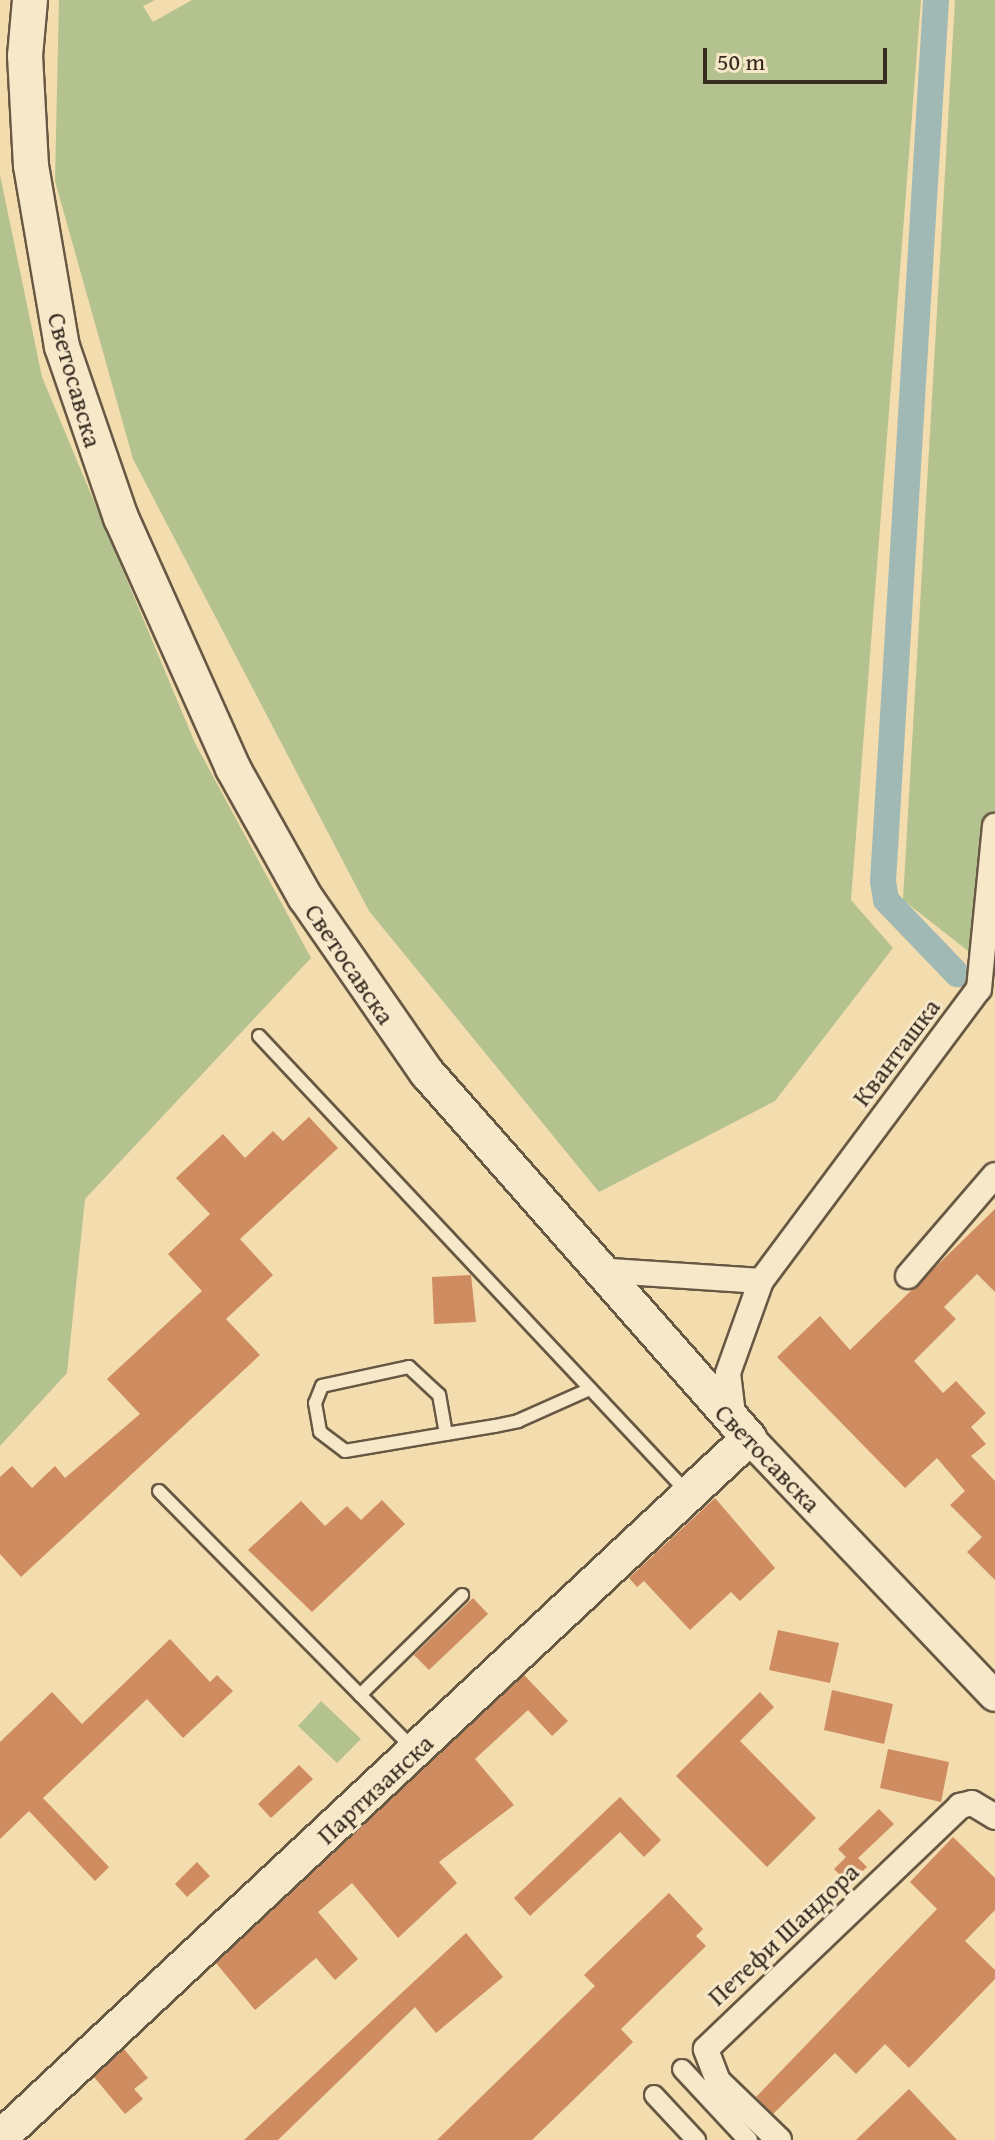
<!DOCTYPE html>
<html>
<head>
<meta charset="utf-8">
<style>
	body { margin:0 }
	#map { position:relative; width:995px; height:2140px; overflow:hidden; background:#f3dcad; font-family:"Gentium Book Plus",serif }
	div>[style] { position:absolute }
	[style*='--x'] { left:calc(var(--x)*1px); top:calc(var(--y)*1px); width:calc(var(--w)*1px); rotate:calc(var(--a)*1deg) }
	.green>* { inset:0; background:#b4c28f }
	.canal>* { height:26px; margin:-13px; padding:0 13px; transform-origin:13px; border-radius:13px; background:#a1b9b5 }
	.building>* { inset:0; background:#ce8c60 }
	.roads { filter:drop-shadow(2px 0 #675844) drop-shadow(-2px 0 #675844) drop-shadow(0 2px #675844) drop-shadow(0 -2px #675844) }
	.service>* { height:12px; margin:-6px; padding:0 6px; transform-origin:6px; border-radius:6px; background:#f7e8ca }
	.pedestrian>* { height:18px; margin:-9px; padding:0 9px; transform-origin:9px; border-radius:9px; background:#f7e8ca }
	.minor>* { height:24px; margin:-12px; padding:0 12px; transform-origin:12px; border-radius:12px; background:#f7e8ca }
	.tertiary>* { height:30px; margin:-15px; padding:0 15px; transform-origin:15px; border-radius:15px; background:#f7e8ca }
	.secondary>* { height:34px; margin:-17px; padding:0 17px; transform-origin:17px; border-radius:17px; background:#f7e8ca }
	span { translate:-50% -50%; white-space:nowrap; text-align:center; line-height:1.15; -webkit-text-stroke:6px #f7e8ca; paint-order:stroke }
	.street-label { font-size:26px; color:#382c21 }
	.scale { position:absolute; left:703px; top:48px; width:184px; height:36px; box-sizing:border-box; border:4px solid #382c21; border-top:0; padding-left:10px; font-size:24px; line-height:28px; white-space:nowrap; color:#382c21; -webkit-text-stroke:6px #f7e8ca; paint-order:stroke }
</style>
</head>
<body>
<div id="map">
	<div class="green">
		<div style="clip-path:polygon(59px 0,155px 0,143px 6px,153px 22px,192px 0,921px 0,851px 900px,893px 948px,775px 1101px,599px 1192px,369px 911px,133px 459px,55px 181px)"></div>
		<div style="clip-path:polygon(955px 0,995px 0,995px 972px,903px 900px)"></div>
		<div style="clip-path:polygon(0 175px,42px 377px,195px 743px,311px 958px,85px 1199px,67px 1373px,0 1446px)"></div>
		<div style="clip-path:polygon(321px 1701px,361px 1739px,337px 1763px,298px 1726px)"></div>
	</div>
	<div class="canal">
		<div style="--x:936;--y:0;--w:883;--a:93.44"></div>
		<div style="--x:883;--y:881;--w:19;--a:81"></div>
		<div style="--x:886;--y:900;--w:103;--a:46.2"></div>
	</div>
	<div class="building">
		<div style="clip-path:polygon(309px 1117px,338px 1148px,240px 1239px,273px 1275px,226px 1319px,260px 1355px,21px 1577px,0 1554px,0 1477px,12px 1466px,32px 1488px,55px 1466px,65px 1478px,140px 1414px,107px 1379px,202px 1291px,168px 1254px,210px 1214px,176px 1178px,223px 1134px,245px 1158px,273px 1131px,283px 1141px)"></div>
		<div style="clip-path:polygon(995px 1209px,995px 1292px,977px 1274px,944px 1307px,956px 1319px,914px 1361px,943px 1393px,956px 1381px,986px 1413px,971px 1427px,986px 1444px,971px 1456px,995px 1481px,995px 1580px,967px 1552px,982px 1537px,950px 1505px,965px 1491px,937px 1458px,905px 1488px,777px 1357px,820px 1316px,850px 1350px)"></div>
		<div style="clip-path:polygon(471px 1275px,476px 1322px,434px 1324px,432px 1277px)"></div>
		<div style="clip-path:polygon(715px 1498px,775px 1568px,740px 1601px,731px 1592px,690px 1630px,644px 1581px,637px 1587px,629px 1578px)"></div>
		<div style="clip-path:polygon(382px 1500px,405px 1524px,312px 1612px,248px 1550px,301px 1501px,325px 1526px,347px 1506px,361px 1520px)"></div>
		<div style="clip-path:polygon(473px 1598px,488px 1614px,429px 1670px,414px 1655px)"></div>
		<div style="clip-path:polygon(778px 1630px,839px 1643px,830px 1683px,769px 1670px)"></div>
		<div style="clip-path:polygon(170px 1639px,210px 1682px,217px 1675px,233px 1691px,183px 1738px,147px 1699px,43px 1798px,109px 1867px,95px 1881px,29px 1811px,0 1839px,0 1742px,52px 1692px,82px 1724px)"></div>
		<div style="clip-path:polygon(524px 1675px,568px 1721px,552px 1736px,528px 1710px,475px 1759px,514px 1805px,439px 1862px,457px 1883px,398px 1938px,352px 1883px,318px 1912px,358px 1959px,335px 1980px,316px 1958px,255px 2010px,216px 1963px)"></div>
		<div style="clip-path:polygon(832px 1690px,893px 1704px,884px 1744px,824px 1730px)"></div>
		<div style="clip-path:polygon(760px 1692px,774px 1707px,740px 1741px,816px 1818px,767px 1867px,676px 1776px)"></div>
		<div style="clip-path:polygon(888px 1749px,949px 1762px,941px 1802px,880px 1788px)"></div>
		<div style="clip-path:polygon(299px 1765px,313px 1779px,271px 1818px,258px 1804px)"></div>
		<div style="clip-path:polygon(620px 1797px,661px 1840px,644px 1857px,620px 1832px,530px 1916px,514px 1898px)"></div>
		<div style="clip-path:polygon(879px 1809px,894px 1824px,858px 1858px,867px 1867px,849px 1884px,834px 1869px,846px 1857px,838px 1849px)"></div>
		<div style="clip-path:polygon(953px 1837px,995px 1878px,995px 1910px,965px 1941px,995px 1970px,995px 1979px,909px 2068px,885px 2044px,856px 2074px,835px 2053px,773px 2114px,756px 2097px,937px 1909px,910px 1882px)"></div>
		<div style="clip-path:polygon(197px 1862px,210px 1876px,187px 1897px,175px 1884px)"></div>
		<div style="clip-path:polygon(669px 1893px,703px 1929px,696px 1936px,706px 1946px,621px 2029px,633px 2042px,532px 2140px,437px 2140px,595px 1986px,584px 1975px)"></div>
		<div style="clip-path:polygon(466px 1933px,503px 1977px,436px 2033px,415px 2007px,278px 2140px,244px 2140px)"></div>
		<div style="clip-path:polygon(124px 2049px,148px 2078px,134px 2089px,143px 2099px,125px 2114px,94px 2077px)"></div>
		<div style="clip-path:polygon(909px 2089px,957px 2140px,856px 2140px)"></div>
	</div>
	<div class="roads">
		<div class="service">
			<div style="--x:259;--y:1036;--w:625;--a:46.81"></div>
			<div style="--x:446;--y:1434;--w:40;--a:-100"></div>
			<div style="--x:439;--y:1395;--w:41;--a:-137"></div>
			<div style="--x:409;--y:1367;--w:89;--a:167.7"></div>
			<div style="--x:322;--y:1386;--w:18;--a:112"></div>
			<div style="--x:315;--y:1403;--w:29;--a:80"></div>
			<div style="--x:320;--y:1432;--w:31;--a:37"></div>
			<div style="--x:345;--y:1451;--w:102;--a:-9.6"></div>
			<div style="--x:446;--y:1434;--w:50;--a:-9.3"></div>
			<div style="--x:495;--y:1426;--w:24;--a:-12"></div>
			<div style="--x:518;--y:1421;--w:79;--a:-24"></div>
			<div style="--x:159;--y:1491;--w:361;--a:45.4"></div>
			<div style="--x:360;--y:1695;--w:143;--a:-44.4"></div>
		</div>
		<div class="pedestrian">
			<div style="--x:682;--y:2069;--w:97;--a:47.1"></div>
			<div style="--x:654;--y:2095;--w:62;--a:47"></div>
		</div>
		<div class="minor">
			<div style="--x:596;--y:1270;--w:165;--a:3.8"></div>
			<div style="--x:908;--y:1276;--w:133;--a:-49.3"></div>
			<div style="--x:734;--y:1423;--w:50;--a:-96.8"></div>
			<div style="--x:728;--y:1373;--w:98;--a:-70.3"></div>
			<div style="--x:761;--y:1281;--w:364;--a:-53.3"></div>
			<div style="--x:979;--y:989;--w:164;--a:-84.4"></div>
			<div style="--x:779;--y:2140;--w:85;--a:-136"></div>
			<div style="--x:718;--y:2081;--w:34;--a:-111"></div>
			<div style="--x:706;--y:2049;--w:352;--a:-43.7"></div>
			<div style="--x:960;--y:1806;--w:12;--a:-14"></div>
			<div style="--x:972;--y:1803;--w:27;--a:31"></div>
		</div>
		<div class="tertiary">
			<div style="--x:749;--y:1438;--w:356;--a:46.4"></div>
		</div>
		<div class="secondary">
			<div style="--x:0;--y:2138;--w:1025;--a:-43.06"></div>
			<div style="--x:749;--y:1438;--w:487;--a:-131.4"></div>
			<div style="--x:427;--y:1073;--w:214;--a:-124.7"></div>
			<div style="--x:305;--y:897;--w:148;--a:-119.2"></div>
			<div style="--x:233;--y:768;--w:274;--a:-114.1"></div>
			<div style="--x:121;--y:518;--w:181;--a:-109"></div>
			<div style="--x:62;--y:347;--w:184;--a:-99.7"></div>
			<div style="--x:31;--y:166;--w:110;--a:-93.1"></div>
			<div style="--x:25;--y:56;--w:56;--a:-84.9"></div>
		</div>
	</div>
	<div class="street-label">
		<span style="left:75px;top:380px;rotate:74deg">Светосавска</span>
		<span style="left:350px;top:964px;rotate:56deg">Светосавска</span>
		<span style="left:896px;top:1052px;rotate:-53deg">Кванташка</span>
		<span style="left:768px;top:1458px;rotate:46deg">Светосавска</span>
		<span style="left:375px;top:1789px;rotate:-43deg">Партизанска</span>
		<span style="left:783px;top:1934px;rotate:-43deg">Петефи Шандора</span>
	</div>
	<div class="scale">50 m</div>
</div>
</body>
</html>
